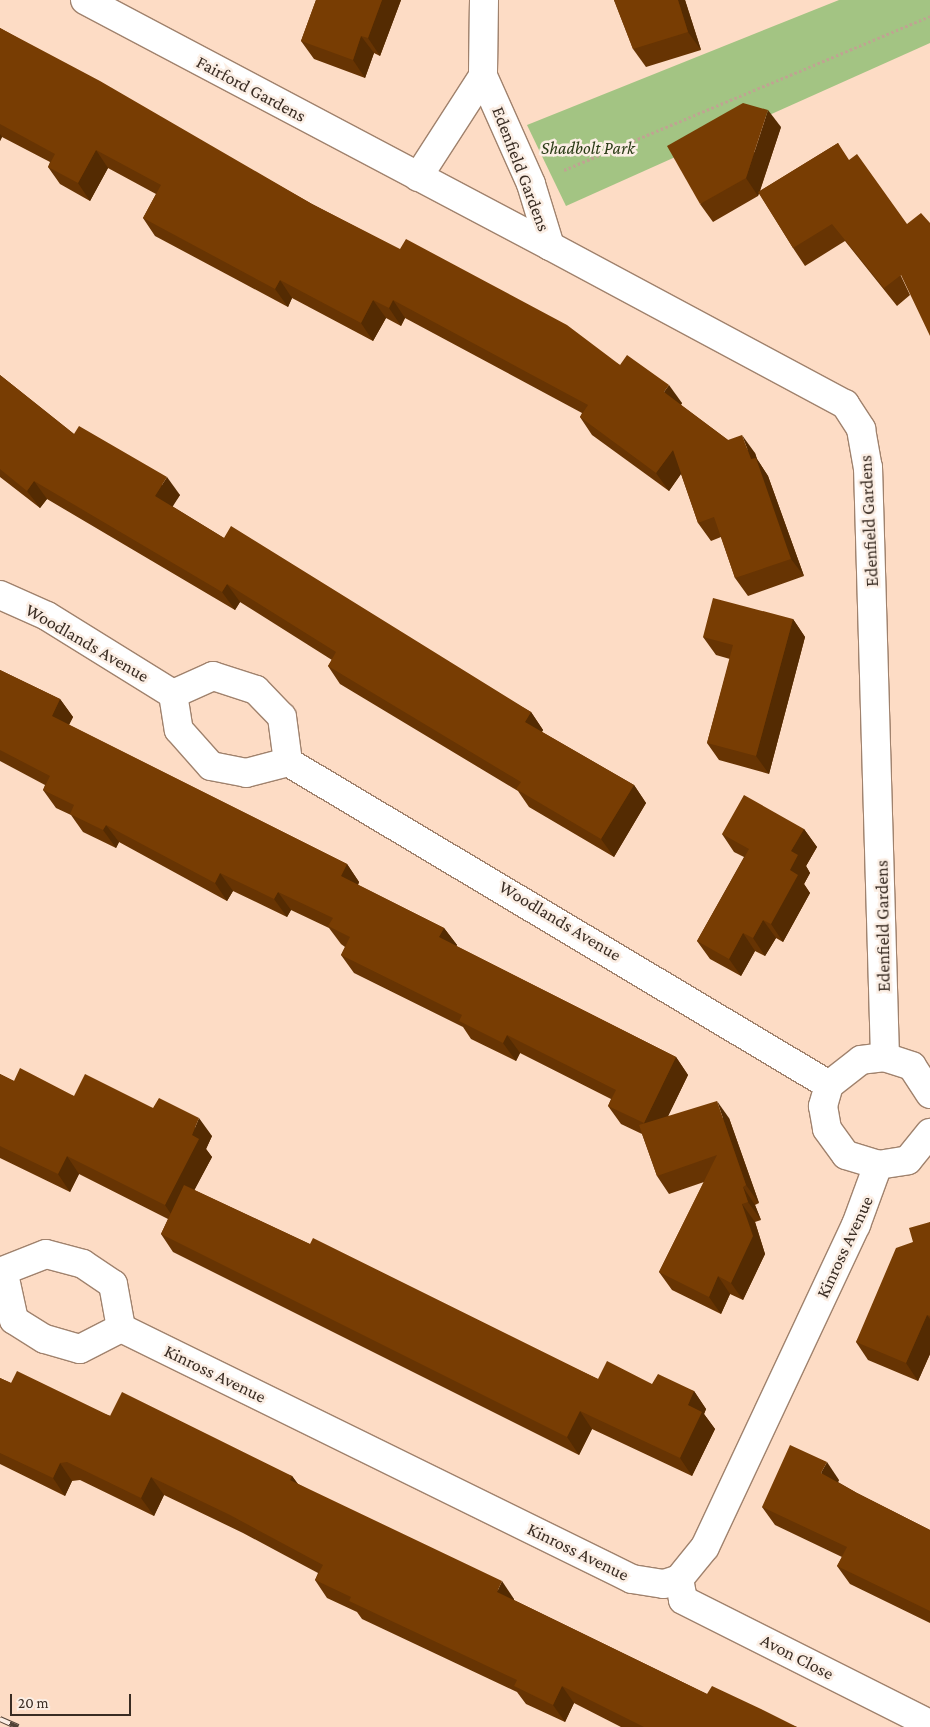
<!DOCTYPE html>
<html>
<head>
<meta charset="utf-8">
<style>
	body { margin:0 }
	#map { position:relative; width:930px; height:1727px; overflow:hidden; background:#fddcc5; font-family:"Crimson Pro",serif }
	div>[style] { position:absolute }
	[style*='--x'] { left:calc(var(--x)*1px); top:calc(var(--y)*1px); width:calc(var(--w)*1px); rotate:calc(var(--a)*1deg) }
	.green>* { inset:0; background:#a3c483 }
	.path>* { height:3px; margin-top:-1.5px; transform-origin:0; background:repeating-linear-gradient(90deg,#bfa491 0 2.5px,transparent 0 5px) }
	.roads { filter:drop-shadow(1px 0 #a0826d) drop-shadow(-1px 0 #a0826d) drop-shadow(0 1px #a0826d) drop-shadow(0 -1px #a0826d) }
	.minor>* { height:28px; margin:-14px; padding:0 14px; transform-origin:14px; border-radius:14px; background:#fff }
	.rail>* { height:5.5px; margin-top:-2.75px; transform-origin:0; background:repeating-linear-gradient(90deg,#fbeee4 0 11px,#514237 0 22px); box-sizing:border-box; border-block:1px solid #514237 }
	.wall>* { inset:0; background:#673403 }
	.shaded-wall>* { inset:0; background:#542b02 }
	.building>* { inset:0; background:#783d03 }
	span { translate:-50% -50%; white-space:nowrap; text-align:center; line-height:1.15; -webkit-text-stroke:5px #fbeee4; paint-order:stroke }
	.street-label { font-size:18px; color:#392c23 }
	.park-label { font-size:18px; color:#2a3b16; font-style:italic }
	.scale { position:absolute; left:10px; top:1694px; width:121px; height:22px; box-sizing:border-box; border:2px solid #392c23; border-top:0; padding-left:6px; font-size:15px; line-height:18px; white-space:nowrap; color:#392c23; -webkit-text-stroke:4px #fbeee4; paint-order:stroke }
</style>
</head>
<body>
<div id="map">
	<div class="green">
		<div style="clip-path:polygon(839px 0,930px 0,930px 43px,566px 206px,527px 125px)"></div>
	</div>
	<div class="path">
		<div style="--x:564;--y:170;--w:397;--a:-22.8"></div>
	</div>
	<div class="roads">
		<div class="minor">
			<div style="--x:85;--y:0;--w:526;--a:27.88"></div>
			<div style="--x:484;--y:0;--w:76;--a:90.8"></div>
			<div style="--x:483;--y:76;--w:118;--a:66"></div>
			<div style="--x:531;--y:184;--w:65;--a:73"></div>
			<div style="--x:550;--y:246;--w:335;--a:28.2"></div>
			<div style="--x:845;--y:404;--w:30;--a:57"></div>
			<div style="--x:861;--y:429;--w:39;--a:80"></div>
			<div style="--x:868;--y:467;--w:590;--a:88.35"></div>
			<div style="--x:418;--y:177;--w:120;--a:-57.2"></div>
			<div style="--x:0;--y:595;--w:51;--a:24.1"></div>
			<div style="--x:47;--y:616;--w:148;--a:31.8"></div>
			<div style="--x:173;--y:694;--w:36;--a:81"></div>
			<div style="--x:179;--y:730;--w:48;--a:48.4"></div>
			<div style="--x:211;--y:766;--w:36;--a:11"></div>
			<div style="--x:246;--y:773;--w:43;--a:-14.7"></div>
			<div style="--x:288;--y:762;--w:630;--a:30.84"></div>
			<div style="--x:173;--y:694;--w:44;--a:-24.2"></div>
			<div style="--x:213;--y:676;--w:45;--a:18"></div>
			<div style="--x:256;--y:690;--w:37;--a:46"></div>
			<div style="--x:282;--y:717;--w:45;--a:82.4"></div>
			<div style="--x:930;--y:1094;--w:33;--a:-123"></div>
			<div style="--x:912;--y:1066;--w:28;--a:-162"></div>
			<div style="--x:885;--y:1057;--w:24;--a:173"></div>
			<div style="--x:861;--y:1060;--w:41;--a:142"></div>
			<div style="--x:829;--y:1085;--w:22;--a:106"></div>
			<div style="--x:823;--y:1106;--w:23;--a:80"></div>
			<div style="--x:827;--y:1129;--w:32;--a:54"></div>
			<div style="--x:846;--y:1155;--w:34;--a:17"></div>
			<div style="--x:878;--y:1165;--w:30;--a:-9"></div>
			<div style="--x:908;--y:1160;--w:35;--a:-51"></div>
			<div style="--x:0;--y:1272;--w:49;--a:-21.4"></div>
			<div style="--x:46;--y:1254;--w:38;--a:15"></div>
			<div style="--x:83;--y:1264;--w:36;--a:34"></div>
			<div style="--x:113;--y:1284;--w:45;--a:79.7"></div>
			<div style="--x:4;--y:1274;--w:47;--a:77.7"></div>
			<div style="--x:14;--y:1320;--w:36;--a:32"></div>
			<div style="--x:45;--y:1339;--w:36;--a:16"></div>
			<div style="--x:80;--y:1349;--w:46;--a:-27.1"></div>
			<div style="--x:121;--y:1328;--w:569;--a:26.16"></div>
			<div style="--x:632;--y:1579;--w:32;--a:9"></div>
			<div style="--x:664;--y:1584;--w:16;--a:-18"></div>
			<div style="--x:679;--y:1579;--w:41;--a:-50.9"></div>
			<div style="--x:705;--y:1547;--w:356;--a:-64.9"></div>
			<div style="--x:856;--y:1225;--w:64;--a:-69.9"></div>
			<div style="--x:679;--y:1579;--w:21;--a:79"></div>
			<div style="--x:683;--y:1600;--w:276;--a:26.7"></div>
		</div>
	</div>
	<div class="rail">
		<div style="--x:0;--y:1719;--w:20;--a:24"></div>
	</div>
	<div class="wall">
		<div style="clip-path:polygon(316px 0,401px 0,380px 56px,374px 53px,365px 78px,314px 59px,301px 41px)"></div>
		<div style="clip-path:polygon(614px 0,685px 0,701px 50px,646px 67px,633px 49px)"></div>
		<div style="clip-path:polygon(0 28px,312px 204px,620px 365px,682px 403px,681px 405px,728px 440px,755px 453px,757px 459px,768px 476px,804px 576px,748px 596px,735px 578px,721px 537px,711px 541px,698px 523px,681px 474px,669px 491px,592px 435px,580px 417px,582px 413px,405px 318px,401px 326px,386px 318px,373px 341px,292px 298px,288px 307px,155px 236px,143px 218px,156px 194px,108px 168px,90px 201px,60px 184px,48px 167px,50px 162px,2px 137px,0 141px)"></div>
		<div style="clip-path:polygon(781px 127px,760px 191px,838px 143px,910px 295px,897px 306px,845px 241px,805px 266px,793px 248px,759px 193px,758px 196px,713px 222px,700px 204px)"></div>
		<div style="clip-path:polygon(0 375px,74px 434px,180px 495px,172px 506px,224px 538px,531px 712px,543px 730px,542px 732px,634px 785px,646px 803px,614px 857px,529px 807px,518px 791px,340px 684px,328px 666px,332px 660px,240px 602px,235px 610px,47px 499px,40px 508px,0 477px)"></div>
		<div style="clip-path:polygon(793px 619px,805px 637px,769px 774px,719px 760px,707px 743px,730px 659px,716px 655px,703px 637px)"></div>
		<div style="clip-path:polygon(0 670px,60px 699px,73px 717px,69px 725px,347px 864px,359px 882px,358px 885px,444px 928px,457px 945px,456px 946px,676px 1057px,688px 1075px,668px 1116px,729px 1118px,759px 1203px,755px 1205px,761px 1220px,755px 1222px,765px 1254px,743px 1300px,730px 1294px,721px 1314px,672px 1290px,659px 1272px,704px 1182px,669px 1194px,657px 1176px,642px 1134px,621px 1124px,608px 1106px,611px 1099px,520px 1053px,516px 1061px,471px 1039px,463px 1027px,354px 973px,341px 955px,345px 947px,341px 944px,329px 928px,291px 910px,287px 917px,233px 891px,227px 901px,119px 842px,116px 848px,83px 832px,71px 815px,56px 808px,43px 790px,45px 785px,0 761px)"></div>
		<div style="clip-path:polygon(804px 829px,817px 847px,806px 866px,810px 873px,804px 884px,810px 893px,783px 942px,776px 938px,765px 956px,755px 951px,741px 976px,710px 959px,697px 941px,744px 857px,734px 852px,722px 834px)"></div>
		<div style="clip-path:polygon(0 1074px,14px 1081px,74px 1096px,153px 1108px,212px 1136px,206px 1149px,212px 1157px,194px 1190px,598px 1379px,652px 1384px,694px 1391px,706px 1409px,704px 1414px,715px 1429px,692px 1476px,592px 1429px,579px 1455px,173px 1252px,161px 1234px,168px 1219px,79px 1174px,70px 1192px,0 1158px)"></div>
		<div style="clip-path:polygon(930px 1222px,930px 1354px,918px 1381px,868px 1360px,856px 1342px,913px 1242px)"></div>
		<div style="clip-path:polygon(0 1378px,11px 1383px,292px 1476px,298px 1484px,514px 1599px,514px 1600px,707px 1694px,797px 1727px,621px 1727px,574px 1703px,565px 1722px,526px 1704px,517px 1692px,362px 1619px,357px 1612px,327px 1598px,315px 1580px,318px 1573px,243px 1533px,164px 1495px,154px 1516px,80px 1480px,72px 1481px,65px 1496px,0 1464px)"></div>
		<div style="clip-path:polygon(839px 1480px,838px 1482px,857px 1493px,930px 1530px,930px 1623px,850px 1584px,837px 1566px,842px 1557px,775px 1525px,762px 1507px)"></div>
	</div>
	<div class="shaded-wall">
		<div style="clip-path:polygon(382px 0,401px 0,380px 56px,368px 38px)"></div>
		<div style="clip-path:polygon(678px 0,685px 0,701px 50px,688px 32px)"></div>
		<div style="clip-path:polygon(361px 36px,374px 53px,365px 78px,353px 60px)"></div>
		<div style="clip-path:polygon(768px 110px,781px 127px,758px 196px,746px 178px)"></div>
		<div style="clip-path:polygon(0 134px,2px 137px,0 141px)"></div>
		<div style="clip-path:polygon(96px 150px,108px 168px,90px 201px,78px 183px)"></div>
		<div style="clip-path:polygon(280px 280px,292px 298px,288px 307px,275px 289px)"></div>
		<div style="clip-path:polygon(373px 300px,386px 318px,373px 341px,361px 323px)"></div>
		<div style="clip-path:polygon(393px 300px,405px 318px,401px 326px,389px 308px)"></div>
		<div style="clip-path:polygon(669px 385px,682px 403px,677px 410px,664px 392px)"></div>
		<div style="clip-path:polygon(742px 435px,755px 453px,757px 459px,768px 476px,804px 576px,791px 559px,751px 459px)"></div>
		<div style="clip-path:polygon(673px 450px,685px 468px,669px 491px,656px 473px)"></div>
		<div style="clip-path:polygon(167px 477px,180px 495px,168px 514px,155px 496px)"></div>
		<div style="clip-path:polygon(34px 481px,47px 499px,40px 508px,27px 491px)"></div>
		<div style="clip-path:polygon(227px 584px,240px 602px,235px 610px,222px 592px)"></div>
		<div style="clip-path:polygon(793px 619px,805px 637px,769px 774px,756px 756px)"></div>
		<div style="clip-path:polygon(60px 699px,73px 717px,64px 734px,52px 716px)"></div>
		<div style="clip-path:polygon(531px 712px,543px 730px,537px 739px,525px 722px)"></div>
		<div style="clip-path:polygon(634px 785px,646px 803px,614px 857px,601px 839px)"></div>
		<div style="clip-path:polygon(106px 825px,119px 842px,116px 848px,103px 830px)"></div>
		<div style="clip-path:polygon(804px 829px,817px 847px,806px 866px,810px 873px,804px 884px,810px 893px,783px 942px,771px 924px,791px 851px)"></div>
		<div style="clip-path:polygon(347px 864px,359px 882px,354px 894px,341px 876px)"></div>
		<div style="clip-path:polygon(220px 873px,233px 891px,227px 901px,215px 883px)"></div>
		<div style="clip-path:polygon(278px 892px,291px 910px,287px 917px,274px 899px)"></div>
		<div style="clip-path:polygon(763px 920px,776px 938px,765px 956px,753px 938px)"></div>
		<div style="clip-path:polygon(444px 928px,457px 945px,452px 955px,439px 937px)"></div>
		<div style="clip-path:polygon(743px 933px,755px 951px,741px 976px,729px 959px)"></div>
		<div style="clip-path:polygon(507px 1035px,520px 1053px,516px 1061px,503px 1043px)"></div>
		<div style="clip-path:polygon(676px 1057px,688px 1075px,656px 1141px,644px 1123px)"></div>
		<div style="clip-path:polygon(717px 1101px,729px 1118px,759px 1203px,746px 1185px)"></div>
		<div style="clip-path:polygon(199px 1118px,212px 1136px,206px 1149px,212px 1157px,177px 1223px,165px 1205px,192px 1135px)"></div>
		<div style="clip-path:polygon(67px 1156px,79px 1174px,70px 1192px,58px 1174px)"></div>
		<div style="clip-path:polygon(743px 1187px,755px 1205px,761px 1220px,748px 1202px)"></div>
		<div style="clip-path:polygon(742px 1204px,755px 1222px,765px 1254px,743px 1300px,731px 1283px)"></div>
		<div style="clip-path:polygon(718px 1276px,730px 1294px,721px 1314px,709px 1297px)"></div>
		<div style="clip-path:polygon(927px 1315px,930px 1319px,930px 1354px,918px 1381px,906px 1363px)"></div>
		<div style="clip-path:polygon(694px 1391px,706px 1409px,704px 1414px,715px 1429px,692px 1476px,680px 1458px,688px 1405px)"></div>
		<div style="clip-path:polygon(580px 1411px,592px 1429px,579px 1455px,567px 1437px)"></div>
		<div style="clip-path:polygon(827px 1462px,839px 1480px,834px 1491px,821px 1473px)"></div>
		<div style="clip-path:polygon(60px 1463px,72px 1481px,65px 1496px,53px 1478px)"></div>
		<div style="clip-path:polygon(292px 1476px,305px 1494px,290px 1480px)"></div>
		<div style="clip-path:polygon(151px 1477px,164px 1495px,154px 1516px,141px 1498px)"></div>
		<div style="clip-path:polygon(502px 1581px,514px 1599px,509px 1610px,497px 1592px)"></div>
		<div style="clip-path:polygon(562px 1686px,574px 1703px,565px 1722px,553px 1705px)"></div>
	</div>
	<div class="building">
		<div style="clip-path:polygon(316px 0,382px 0,368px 38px,361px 36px,353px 60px,301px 41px)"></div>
		<div style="clip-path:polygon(614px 0,678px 0,688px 32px,633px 49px)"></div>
		<div style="clip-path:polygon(0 28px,100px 81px,312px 204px,400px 249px,406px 239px,567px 325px,620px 365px,627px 355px,669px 385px,664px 392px,728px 440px,742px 435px,751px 459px,756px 458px,791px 559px,735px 578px,714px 517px,698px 523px,673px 450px,656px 473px,580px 417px,588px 405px,393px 300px,389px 308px,373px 300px,361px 323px,280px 280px,275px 289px,143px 218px,161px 185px,96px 150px,78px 183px,48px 167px,55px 154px,0 124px)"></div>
		<div style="clip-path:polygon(743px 103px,768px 110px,746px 178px,700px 204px,667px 146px)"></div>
		<div style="clip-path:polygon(838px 143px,849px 160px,857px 154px,907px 224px,921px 213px,930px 223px,930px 336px,901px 275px,884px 288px,832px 224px,793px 248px,758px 192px)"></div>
		<div style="clip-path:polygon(0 375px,74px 434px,79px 426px,167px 477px,155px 496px,224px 538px,231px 526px,531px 712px,525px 722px,634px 785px,601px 839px,516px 789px,521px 782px,328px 666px,336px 652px,227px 584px,222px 592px,34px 481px,27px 491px,0 469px)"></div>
		<div style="clip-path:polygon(713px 598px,793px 619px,756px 756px,707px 743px,733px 645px,703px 637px)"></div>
		<div style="clip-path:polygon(0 670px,60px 699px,52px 716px,347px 864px,341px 876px,444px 928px,439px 937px,676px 1057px,644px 1123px,608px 1106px,616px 1090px,507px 1035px,503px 1043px,459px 1021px,462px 1015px,341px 955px,350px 937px,328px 926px,333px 918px,278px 892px,274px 899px,220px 873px,215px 883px,106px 825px,103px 830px,70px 814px,74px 805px,43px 790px,50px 776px,0 750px)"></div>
		<div style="clip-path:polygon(744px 795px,804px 829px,791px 851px,798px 855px,790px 870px,798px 875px,771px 924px,763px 920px,753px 938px,743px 933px,729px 959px,697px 941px,749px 849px,722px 834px)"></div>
		<div style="clip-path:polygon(20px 1068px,74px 1096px,85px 1074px,153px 1108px,159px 1098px,199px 1118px,192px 1135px,199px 1139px,165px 1205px,67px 1156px,58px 1174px,0 1146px,0 1074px,14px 1081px)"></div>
		<div style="clip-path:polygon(717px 1101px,746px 1185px,743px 1187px,748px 1202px,742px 1204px,753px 1236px,731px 1283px,718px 1276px,709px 1297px,659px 1272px,717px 1155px,657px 1176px,639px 1125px)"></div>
		<div style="clip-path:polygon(184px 1185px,310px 1244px,313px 1238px,598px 1379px,607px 1361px,652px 1384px,658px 1374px,694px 1391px,688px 1405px,702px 1412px,680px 1458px,580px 1411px,567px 1437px,161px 1234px)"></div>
		<div style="clip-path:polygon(930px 1222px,930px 1316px,927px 1315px,906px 1363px,856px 1342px,896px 1248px,913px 1242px,909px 1228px)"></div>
		<div style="clip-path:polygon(17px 1371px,110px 1416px,122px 1392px,292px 1476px,290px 1480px,502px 1581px,497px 1592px,707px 1694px,712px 1686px,761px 1709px,797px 1727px,644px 1727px,562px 1686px,553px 1705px,514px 1686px,517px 1680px,349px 1601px,351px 1597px,315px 1580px,323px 1565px,230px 1515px,151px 1477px,141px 1498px,67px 1462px,60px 1463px,53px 1478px,0 1453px,0 1378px,11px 1383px)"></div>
		<div style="clip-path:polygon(790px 1445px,827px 1462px,821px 1473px,857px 1493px,930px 1530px,930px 1611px,837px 1566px,847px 1547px,762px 1507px)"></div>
	</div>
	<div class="street-label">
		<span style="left:251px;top:89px;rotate:28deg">Fairford Gardens</span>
		<span style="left:521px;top:169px;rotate:69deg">Edenfield Gardens</span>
		<span style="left:869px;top:521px;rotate:-93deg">Edenfield Gardens</span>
		<span style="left:87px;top:643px;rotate:30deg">Woodlands Avenue</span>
		<span style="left:560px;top:921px;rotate:31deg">Woodlands Avenue</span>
		<span style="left:883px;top:926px;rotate:-91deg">Edenfield Gardens</span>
		<span style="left:845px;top:1247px;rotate:-65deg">Kinross Avenue</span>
		<span style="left:215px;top:1374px;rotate:26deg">Kinross Avenue</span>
		<span style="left:578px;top:1552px;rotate:26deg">Kinross Avenue</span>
		<span style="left:797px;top:1657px;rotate:27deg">Avon Close</span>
	</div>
	<div class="park-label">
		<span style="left:588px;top:148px">Shadbolt Park</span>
	</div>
	<div class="scale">20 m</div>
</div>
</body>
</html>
